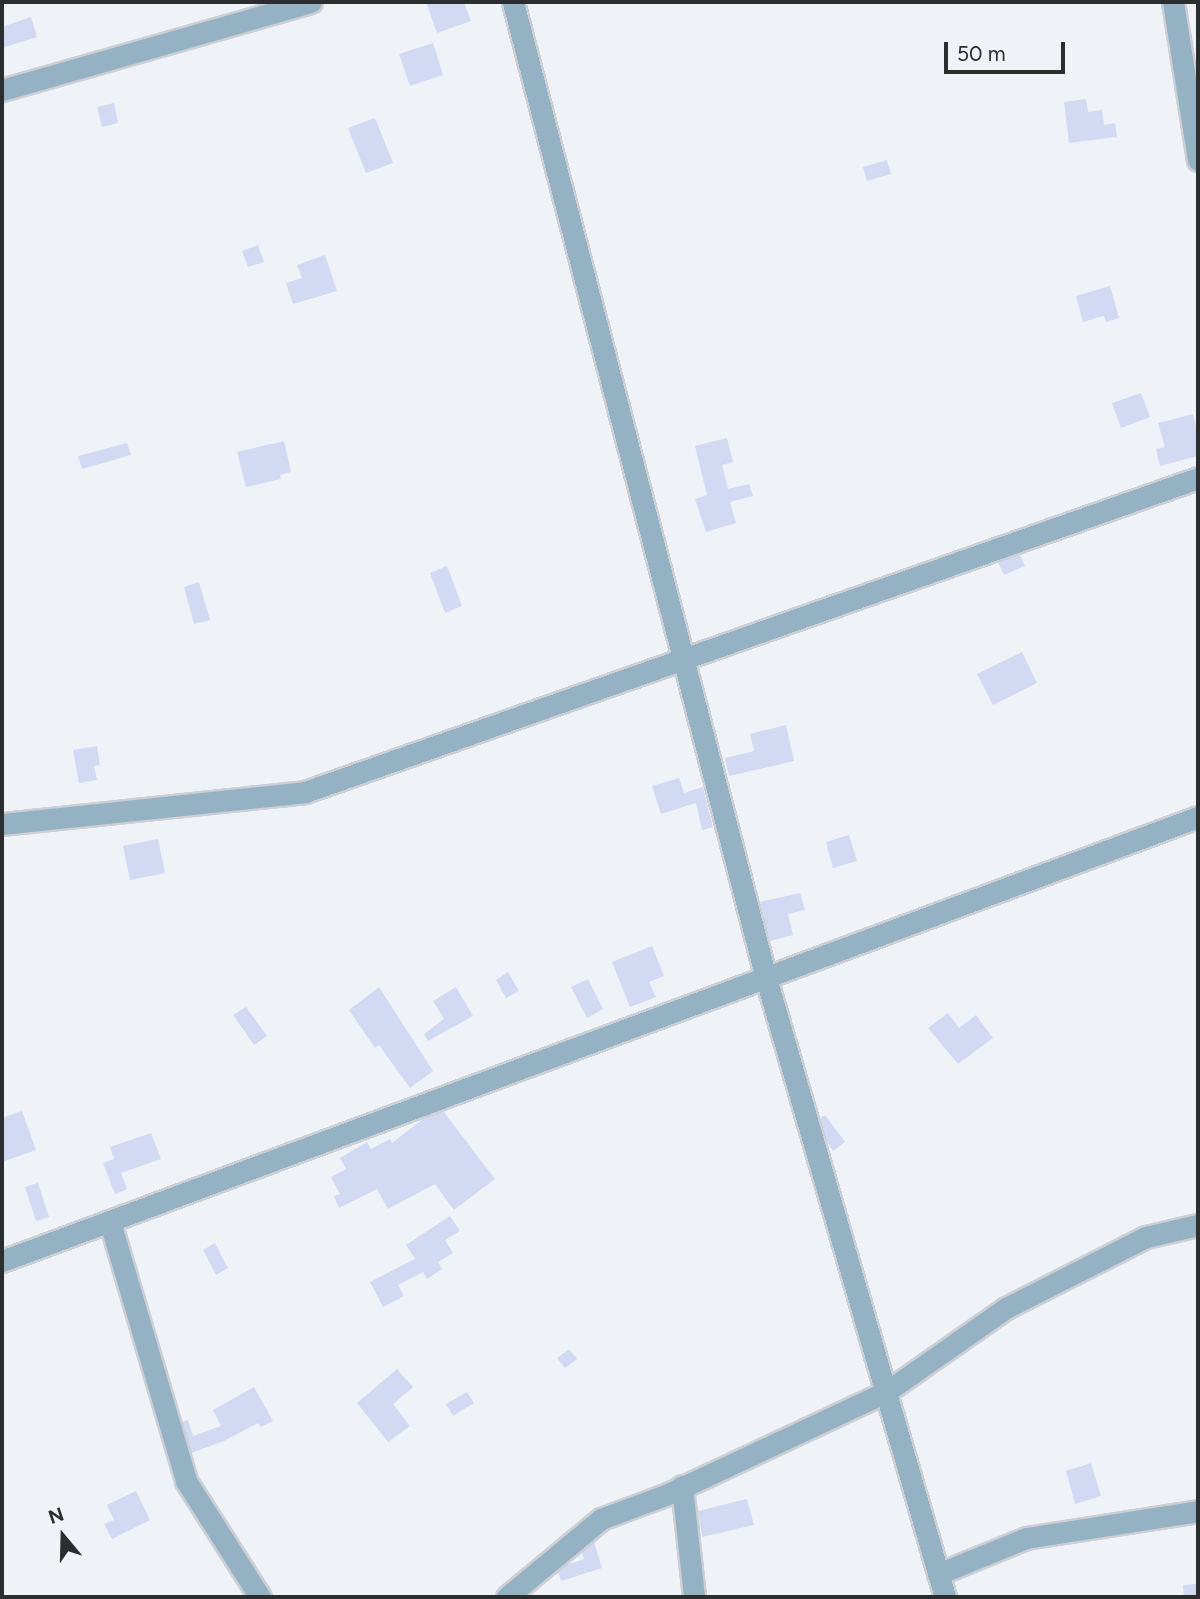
<!DOCTYPE html>
<html>
<head>
<meta charset="utf-8">
<style>
	body { margin:0 }
	#map { position:relative; width:1200px; height:1599px; overflow:hidden; background:#eff3f8; font-family:Figtree,sans-serif }
	div>[style] { position:absolute }
	[style*='--x'] { left:calc(var(--x)*1px); top:calc(var(--y)*1px); width:calc(var(--w)*1px); rotate:calc(var(--a)*1deg) }
	.building>* { inset:0; background:#d1d9f3 }
	.roads { filter:drop-shadow(2px 0 #cccfd4) drop-shadow(-2px 0 #cccfd4) drop-shadow(0 2px #cccfd4) drop-shadow(0 -2px #cccfd4) }
	.minor>* { height:21px; margin:-10.5px; padding:0 10.5px; transform-origin:10.5px; border-radius:10.5px; background:#94b2c4 }
	span { translate:-50% -50%; white-space:nowrap; text-align:center; line-height:1.15; -webkit-text-stroke:5px #eff3f8; paint-order:stroke }
	.frame { position:absolute; inset:0; border:4px solid #2b2d2f; pointer-events:none }
	.north { position:absolute; left:28px; top:1501px; width:70px; height:70px; -webkit-text-stroke:5px #eff3f8; paint-order:stroke; rotate:341deg; font-size:19px; font-weight:700; line-height:28px; text-align:center; color:#2b2d2f }
	.north::after { content:''; display:block; margin:auto; width:24px; height:32px; background:#2b2d2f; clip-path:polygon(50% 0,100% 100%,50% 72%,0 100%) }
	.scale { position:absolute; left:944px; top:42px; width:121px; height:32px; box-sizing:border-box; border:4px solid #2b2d2f; border-top:0; padding-left:9px; font-size:21px; line-height:24px; white-space:nowrap; color:#2b2d2f; -webkit-text-stroke:5px #eff3f8; paint-order:stroke }
</style>
</head>
<body>
<div id="map">
	<div class="building">
		<div style="clip-path:polygon(426px 2px,464px 2px,471px 21px,437px 33px)"></div>
		<div style="clip-path:polygon(31px 17px,37px 37px,2px 48px,2px 27px)"></div>
		<div style="clip-path:polygon(433px 43px,443px 75px,410px 86px,399px 54px)"></div>
		<div style="clip-path:polygon(1086px 99px,1088px 112px,1102px 110px,1104px 125px,1115px 123px,1117px 137px,1069px 143px,1064px 102px)"></div>
		<div style="clip-path:polygon(114px 103px,118px 123px,102px 127px,97px 107px)"></div>
		<div style="clip-path:polygon(375px 118px,393px 163px,366px 173px,348px 128px)"></div>
		<div style="clip-path:polygon(887px 160px,891px 174px,867px 181px,863px 167px)"></div>
		<div style="clip-path:polygon(258px 245px,264px 262px,248px 267px,242px 251px)"></div>
		<div style="clip-path:polygon(325px 255px,337px 291px,293px 304px,286px 283px,302px 278px,297px 265px)"></div>
		<div style="clip-path:polygon(1110px 286px,1119px 318px,1106px 322px,1104px 316px,1083px 322px,1076px 296px)"></div>
		<div style="clip-path:polygon(1141px 393px,1150px 417px,1121px 428px,1112px 403px)"></div>
		<div style="clip-path:polygon(1193px 414px,1198px 435px,1198px 456px,1160px 466px,1156px 449px,1165px 447px,1158px 423px)"></div>
		<div style="clip-path:polygon(727px 438px,733px 462px,722px 465px,728px 489px,749px 484px,753px 496px,730px 502px,736px 523px,706px 532px,695px 499px,707px 495px,695px 446px)"></div>
		<div style="clip-path:polygon(284px 441px,291px 472px,280px 475px,281px 479px,246px 487px,237px 452px)"></div>
		<div style="clip-path:polygon(127px 443px,131px 455px,82px 469px,78px 456px)"></div>
		<div style="clip-path:polygon(1020px 555px,1025px 566px,1004px 575px,998px 562px)"></div>
		<div style="clip-path:polygon(447px 566px,462px 606px,445px 613px,430px 573px)"></div>
		<div style="clip-path:polygon(199px 582px,210px 620px,194px 624px,184px 587px)"></div>
		<div style="clip-path:polygon(1022px 652px,1037px 683px,993px 705px,977px 674px)"></div>
		<div style="clip-path:polygon(786px 725px,794px 761px,729px 776px,725px 758px,754px 751px,750px 734px)"></div>
		<div style="clip-path:polygon(97px 746px,100px 765px,94px 766px,97px 780px,79px 783px,73px 750px)"></div>
		<div style="clip-path:polygon(679px 778px,684px 793px,703px 787px,713px 827px,702px 830px,696px 803px,661px 814px,652px 786px)"></div>
		<div style="clip-path:polygon(849px 835px,857px 861px,833px 868px,826px 842px)"></div>
		<div style="clip-path:polygon(158px 839px,165px 873px,130px 880px,123px 846px)"></div>
		<div style="clip-path:polygon(800px 893px,805px 910px,788px 914px,793px 935px,770px 941px,760px 902px)"></div>
		<div style="clip-path:polygon(652px 946px,664px 976px,649px 982px,656px 997px,630px 1007px,612px 962px)"></div>
		<div style="clip-path:polygon(508px 972px,519px 991px,506px 998px,496px 980px)"></div>
		<div style="clip-path:polygon(588px 979px,603px 1009px,587px 1018px,571px 987px)"></div>
		<div style="clip-path:polygon(379px 987px,433px 1071px,410px 1088px,379px 1045px,375px 1048px,349px 1010px)"></div>
		<div style="clip-path:polygon(456px 987px,473px 1016px,428px 1041px,424px 1034px,444px 1019px,433px 1001px)"></div>
		<div style="clip-path:polygon(246px 1007px,267px 1036px,254px 1045px,233px 1015px)"></div>
		<div style="clip-path:polygon(948px 1013px,959px 1028px,976px 1015px,993px 1038px,958px 1064px,928px 1028px)"></div>
		<div style="clip-path:polygon(22px 1111px,36px 1150px,2px 1162px,2px 1118px)"></div>
		<div style="clip-path:polygon(443px 1111px,495px 1179px,454px 1210px,435px 1184px,388px 1209px,377px 1189px,339px 1208px,334px 1196px,340px 1194px,331px 1177px,346px 1169px,340px 1158px,367px 1142px,371px 1149px,390px 1139px,392px 1143px,423px 1119px)"></div>
		<div style="clip-path:polygon(825px 1115px,845px 1142px,833px 1151px,827px 1142px,820px 1118px)"></div>
		<div style="clip-path:polygon(151px 1133px,161px 1159px,121px 1173px,127px 1189px,115px 1194px,103px 1163px,114px 1159px,110px 1147px)"></div>
		<div style="clip-path:polygon(38px 1183px,49px 1217px,36px 1221px,25px 1187px)"></div>
		<div style="clip-path:polygon(450px 1216px,460px 1231px,445px 1240px,453px 1253px,438px 1262px,442px 1269px,427px 1279px,423px 1272px,398px 1285px,404px 1296px,383px 1307px,370px 1282px,415px 1259px,406px 1245px)"></div>
		<div style="clip-path:polygon(215px 1243px,228px 1268px,216px 1275px,203px 1250px)"></div>
		<div style="clip-path:polygon(569px 1349px,577px 1359px,565px 1368px,557px 1358px)"></div>
		<div style="clip-path:polygon(397px 1369px,413px 1387px,393px 1404px,410px 1426px,388px 1442px,357px 1403px)"></div>
		<div style="clip-path:polygon(254px 1387px,273px 1421px,261px 1427px,258px 1423px,224px 1441px,191px 1453px,182px 1422px,188px 1420px,193px 1436px,221px 1426px,213px 1410px)"></div>
		<div style="clip-path:polygon(467px 1392px,474px 1403px,453px 1416px,446px 1404px)"></div>
		<div style="clip-path:polygon(1091px 1463px,1101px 1496px,1075px 1504px,1066px 1471px)"></div>
		<div style="clip-path:polygon(136px 1491px,150px 1520px,112px 1539px,104px 1524px,114px 1520px,107px 1505px)"></div>
		<div style="clip-path:polygon(747px 1499px,754px 1525px,702px 1537px,698px 1511px)"></div>
		<div style="clip-path:polygon(594px 1542px,602px 1568px,561px 1581px,558px 1572px,566px 1565px,584px 1559px,582px 1552px)"></div>
		<div style="clip-path:polygon(1196px 1584px,1197px 1597px,1184px 1597px,1183px 1585px)"></div>
	</div>
	<div class="roads">
		<div class="minor">
			<div style="--x:513;--y:2;--w:1008;--a:75.47"></div>
			<div style="--x:766;--y:978;--w:644;--a:73.87"></div>
			<div style="--x:1173;--y:2;--w:160;--a:81"></div>
			<div style="--x:2;--y:90;--w:321;--a:-15.9"></div>
			<div style="--x:2;--y:824;--w:305;--a:-6"></div>
			<div style="--x:305;--y:792;--w:947;--a:-19.37"></div>
			<div style="--x:110;--y:1222;--w:270;--a:73.6"></div>
			<div style="--x:186;--y:1481;--w:138;--a:57.5"></div>
			<div style="--x:2;--y:1261;--w:1276;--a:-20.37"></div>
			<div style="--x:682;--y:1486;--w:112;--a:83.8"></div>
			<div style="--x:938;--y:1574;--w:95;--a:-22.2"></div>
			<div style="--x:1026;--y:1538;--w:174;--a:-8.9"></div>
			<div style="--x:507;--y:1597;--w:122;--a:-39.7"></div>
			<div style="--x:601;--y:1519;--w:72;--a:-20.5"></div>
			<div style="--x:668;--y:1494;--w:241;--a:-25.1"></div>
			<div style="--x:886;--y:1392;--w:146;--a:-35"></div>
			<div style="--x:1006;--y:1308;--w:157;--a:-26.9"></div>
			<div style="--x:1146;--y:1237;--w:53;--a:-13"></div>
		</div>
	</div>
	<div class="frame"></div>
	<div class="north">N</div>
	<div class="scale">50 m</div>
</div>
</body>
</html>
